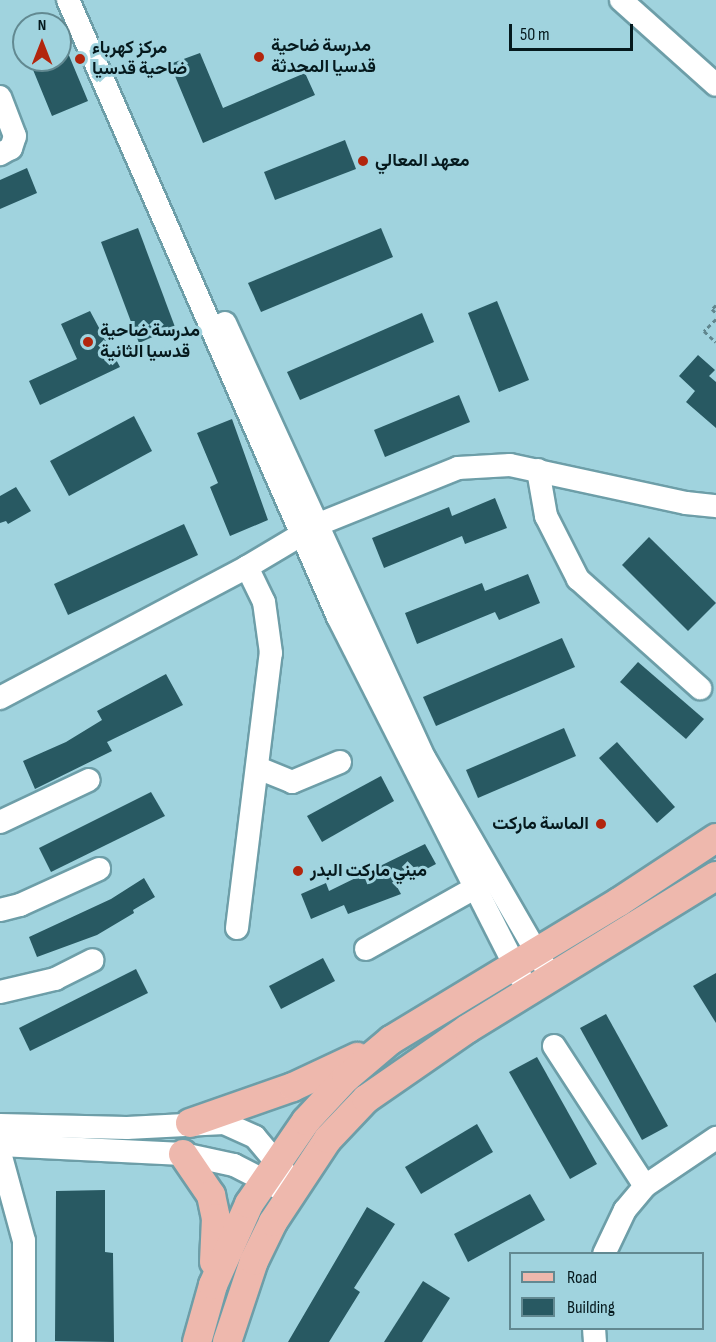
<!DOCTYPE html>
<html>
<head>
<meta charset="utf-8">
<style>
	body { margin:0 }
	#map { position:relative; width:716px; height:1342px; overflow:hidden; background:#a0d3de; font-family:"Sofia Sans Condensed",Vazirmatn,sans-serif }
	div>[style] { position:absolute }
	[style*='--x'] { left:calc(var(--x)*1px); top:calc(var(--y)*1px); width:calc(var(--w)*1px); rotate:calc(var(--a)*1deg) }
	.building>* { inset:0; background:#285962 }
	.path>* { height:3px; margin-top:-1.5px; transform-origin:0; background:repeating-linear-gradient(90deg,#60868e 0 4.5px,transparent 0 7.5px) }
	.roads { filter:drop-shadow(2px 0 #6d9ea8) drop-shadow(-2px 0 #6d9ea8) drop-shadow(0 2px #6d9ea8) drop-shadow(0 -2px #6d9ea8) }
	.minor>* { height:22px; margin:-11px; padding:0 11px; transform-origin:11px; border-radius:11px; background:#fff }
	.major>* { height:28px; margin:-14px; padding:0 14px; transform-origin:14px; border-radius:14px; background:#eeb8ad }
	.dots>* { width:16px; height:16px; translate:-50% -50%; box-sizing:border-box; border:3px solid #a0d3de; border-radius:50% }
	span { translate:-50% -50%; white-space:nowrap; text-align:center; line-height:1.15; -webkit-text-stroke:6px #a0d3de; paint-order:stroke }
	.poi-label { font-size:18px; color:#05191d; font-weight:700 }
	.left { translate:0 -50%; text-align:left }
	.right { translate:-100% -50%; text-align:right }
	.legend { position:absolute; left:509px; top:1252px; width:195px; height:78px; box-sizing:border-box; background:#a0d3de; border:2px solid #628991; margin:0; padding:8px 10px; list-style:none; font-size:18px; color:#05191d }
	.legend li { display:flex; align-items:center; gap:12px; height:30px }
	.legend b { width:30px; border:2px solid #628991 }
	.north { position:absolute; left:12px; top:12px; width:60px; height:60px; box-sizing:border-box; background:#a0d3de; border:2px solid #628991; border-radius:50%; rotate:0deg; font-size:16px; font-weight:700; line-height:24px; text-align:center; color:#05191d }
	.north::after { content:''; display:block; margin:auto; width:21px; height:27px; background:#b2250d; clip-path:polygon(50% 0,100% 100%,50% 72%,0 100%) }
	.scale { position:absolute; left:509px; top:24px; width:124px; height:27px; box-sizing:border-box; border:3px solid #05191d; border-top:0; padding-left:8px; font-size:18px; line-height:21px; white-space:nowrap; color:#05191d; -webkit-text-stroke:4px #a0d3de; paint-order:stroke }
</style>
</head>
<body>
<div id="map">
	<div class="building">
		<div style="clip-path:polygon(60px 34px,88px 101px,52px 116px,29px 60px,60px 60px)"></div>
		<div style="clip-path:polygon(200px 53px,223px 108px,305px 73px,315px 95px,203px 143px,170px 64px)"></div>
		<div style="clip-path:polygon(345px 140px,356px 169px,275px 200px,264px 172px)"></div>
		<div style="clip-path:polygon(27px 168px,37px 193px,0 209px,0 180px)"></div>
		<div style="clip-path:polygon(138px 228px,175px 327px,139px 343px,101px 242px)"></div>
		<div style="clip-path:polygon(381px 228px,393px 257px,261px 312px,248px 283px)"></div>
		<div style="clip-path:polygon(497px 301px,529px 380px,499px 392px,468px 313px)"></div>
		<div style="clip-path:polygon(90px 311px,120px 367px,40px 405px,29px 381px,77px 359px,61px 324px)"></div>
		<div style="clip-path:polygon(422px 313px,434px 342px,300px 400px,287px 372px)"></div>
		<div style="clip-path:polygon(698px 355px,715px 370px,709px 376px,716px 382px,716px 428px,686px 402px,695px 391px,679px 376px)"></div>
		<div style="clip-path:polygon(459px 395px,470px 422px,385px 457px,374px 430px)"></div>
		<div style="clip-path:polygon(134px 416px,152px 451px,69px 496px,50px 461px)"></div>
		<div style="clip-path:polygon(232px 419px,268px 520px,230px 536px,210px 487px,218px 483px,197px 433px)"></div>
		<div style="clip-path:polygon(16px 487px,31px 511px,8px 524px,6px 521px,0 523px,0 496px)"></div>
		<div style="clip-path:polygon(495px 498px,507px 528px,465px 544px,462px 536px,384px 568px,372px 538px,449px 507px,452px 516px)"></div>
		<div style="clip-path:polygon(184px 524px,198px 555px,68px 615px,54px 584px)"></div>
		<div style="clip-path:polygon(649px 537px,716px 603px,688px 631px,622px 565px)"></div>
		<div style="clip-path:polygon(528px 574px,540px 603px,499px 620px,495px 612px,417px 644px,405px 613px,482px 583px,485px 591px)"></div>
		<div style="clip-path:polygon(562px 638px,575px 667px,436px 726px,423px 697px)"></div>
		<div style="clip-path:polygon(638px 662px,704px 719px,686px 739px,620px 682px)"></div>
		<div style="clip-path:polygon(166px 674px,183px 705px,107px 742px,112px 751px,35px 789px,23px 761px,66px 742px,102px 720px,97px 711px)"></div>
		<div style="clip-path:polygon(564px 728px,576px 756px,478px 798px,466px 770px)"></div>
		<div style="clip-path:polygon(617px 742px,675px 807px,657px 823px,599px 758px)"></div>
		<div style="clip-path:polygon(381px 776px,394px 801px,322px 842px,307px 816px)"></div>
		<div style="clip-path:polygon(151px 792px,165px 816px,51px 872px,39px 848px)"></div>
		<div style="clip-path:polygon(425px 844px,436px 864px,396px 885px,401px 894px,348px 914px,344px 905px,311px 919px,301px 894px,326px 883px,329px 891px)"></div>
		<div style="clip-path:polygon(144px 878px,155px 897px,133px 910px,134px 913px,97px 935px,37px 957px,29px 937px,111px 899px)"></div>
		<div style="clip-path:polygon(323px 958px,335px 981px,281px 1009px,269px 986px)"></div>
		<div style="clip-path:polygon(136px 969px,148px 993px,30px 1051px,19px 1028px)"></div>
		<div style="clip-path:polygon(716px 973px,716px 1023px,693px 986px)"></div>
		<div style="clip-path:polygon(606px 1014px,668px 1126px,642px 1140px,580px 1028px)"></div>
		<div style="clip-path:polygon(537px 1057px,597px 1164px,570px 1179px,509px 1072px)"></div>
		<div style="clip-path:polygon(477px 1124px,493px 1152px,421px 1194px,405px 1167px)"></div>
		<div style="clip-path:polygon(105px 1190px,105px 1252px,113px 1253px,114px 1342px,55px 1341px,56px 1191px)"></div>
		<div style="clip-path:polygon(530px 1194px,545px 1220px,468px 1262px,454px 1234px)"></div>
		<div style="clip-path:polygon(367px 1207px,395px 1224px,354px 1288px,360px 1292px,329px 1342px,288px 1342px)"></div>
		<div style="clip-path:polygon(423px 1281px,450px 1298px,422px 1342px,384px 1342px)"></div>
	</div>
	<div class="path">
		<div style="--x:716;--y:305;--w:6;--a:135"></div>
		<div style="--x:712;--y:309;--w:6;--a:45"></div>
		<div style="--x:716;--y:319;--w:17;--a:135"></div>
		<div style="--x:704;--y:331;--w:16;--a:43"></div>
	</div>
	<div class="roads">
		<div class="minor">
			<div style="--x:68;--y:0;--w:673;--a:66.37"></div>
			<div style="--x:338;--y:617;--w:405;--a:63.1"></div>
			<div style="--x:621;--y:0;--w:127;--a:41.8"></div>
			<div style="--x:0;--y:97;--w:42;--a:69"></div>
			<div style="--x:15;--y:136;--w:13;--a:108"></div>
			<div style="--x:11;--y:148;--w:13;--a:151"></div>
			<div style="--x:225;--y:323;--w:480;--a:65.4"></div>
			<div style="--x:425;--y:759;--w:240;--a:60"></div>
			<div style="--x:538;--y:470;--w:47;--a:80.1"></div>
			<div style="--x:546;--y:516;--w:71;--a:63.1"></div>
			<div style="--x:578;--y:579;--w:164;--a:41.8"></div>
			<div style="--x:0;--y:698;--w:280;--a:-27.9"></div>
			<div style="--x:247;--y:567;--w:84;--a:-30.8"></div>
			<div style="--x:319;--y:524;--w:150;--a:-21.9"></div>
			<div style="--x:458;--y:468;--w:52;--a:-3.3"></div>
			<div style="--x:510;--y:465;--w:180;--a:12.2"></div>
			<div style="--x:686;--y:503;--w:30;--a:6"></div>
			<div style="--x:258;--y:768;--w:37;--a:22"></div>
			<div style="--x:292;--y:782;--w:52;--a:-22.6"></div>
			<div style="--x:0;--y:822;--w:98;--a:-25.3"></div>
			<div style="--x:0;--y:910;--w:21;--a:-14"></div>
			<div style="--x:20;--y:905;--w:87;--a:-24.5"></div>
			<div style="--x:237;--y:928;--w:277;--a:-83"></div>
			<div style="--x:271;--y:653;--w:51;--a:-97.8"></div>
			<div style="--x:264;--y:602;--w:39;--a:-116"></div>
			<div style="--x:366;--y:949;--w:139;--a:-29.3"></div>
			<div style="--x:0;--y:992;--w:57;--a:-13.3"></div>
			<div style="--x:55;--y:979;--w:42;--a:-26.6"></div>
			<div style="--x:554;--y:1046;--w:167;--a:57"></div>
			<div style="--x:0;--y:1125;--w:127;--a:1.4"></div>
			<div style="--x:127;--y:1128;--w:97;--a:-3"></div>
			<div style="--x:224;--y:1123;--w:34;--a:24"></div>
			<div style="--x:255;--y:1137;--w:50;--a:49.9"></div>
			<div style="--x:0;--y:1145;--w:183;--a:2.8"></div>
			<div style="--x:183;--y:1154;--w:52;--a:12.2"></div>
			<div style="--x:234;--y:1165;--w:51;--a:27.1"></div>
			<div style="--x:0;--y:1153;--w:91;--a:74.7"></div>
			<div style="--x:24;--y:1241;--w:101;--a:90"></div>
			<div style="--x:604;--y:1254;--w:49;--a:-64.5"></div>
			<div style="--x:625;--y:1210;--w:31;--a:-50"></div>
			<div style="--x:645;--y:1186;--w:86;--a:-34.1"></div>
			<div style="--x:594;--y:1328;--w:14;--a:86"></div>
		</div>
		<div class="major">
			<div style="--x:190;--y:1123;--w:109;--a:-19.3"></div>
			<div style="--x:293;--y:1087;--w:71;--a:-25.1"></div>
			<div style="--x:183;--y:1154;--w:50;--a:55.7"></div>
			<div style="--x:211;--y:1195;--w:24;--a:78"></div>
			<div style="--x:216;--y:1218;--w:44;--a:92.6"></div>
			<div style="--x:197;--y:1342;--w:59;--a:-74.3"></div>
			<div style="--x:213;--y:1285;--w:89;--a:-66"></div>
			<div style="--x:249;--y:1204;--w:101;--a:-55.5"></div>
			<div style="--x:306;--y:1121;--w:59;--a:-47.1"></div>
			<div style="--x:346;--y:1078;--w:59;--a:-40.2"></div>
			<div style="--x:391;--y:1040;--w:267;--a:-31.2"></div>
			<div style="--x:619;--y:902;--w:116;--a:-33.4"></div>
			<div style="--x:227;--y:1342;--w:85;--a:-71.6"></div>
			<div style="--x:254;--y:1261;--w:43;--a:-64"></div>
			<div style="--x:273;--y:1222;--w:100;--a:-56.5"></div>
			<div style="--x:328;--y:1139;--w:55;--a:-46.5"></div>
			<div style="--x:366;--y:1099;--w:123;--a:-34.7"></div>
			<div style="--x:467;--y:1029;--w:292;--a:-31.6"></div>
		</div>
	</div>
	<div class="dots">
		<div style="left:259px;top:57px;background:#b2250d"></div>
		<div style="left:80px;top:59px;background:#b2250d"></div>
		<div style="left:363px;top:161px;background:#b2250d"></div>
		<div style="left:88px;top:342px;background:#b2250d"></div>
		<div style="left:601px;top:824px;background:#b2250d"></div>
		<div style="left:298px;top:871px;background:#b2250d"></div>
	</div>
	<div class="poi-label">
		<span class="left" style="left:271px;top:57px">مدرسة ضاحية<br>قدسيا المحدثة</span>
		<span class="left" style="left:92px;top:59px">مركز كهرباء<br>ضاحية قدسيا</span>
		<span class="left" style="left:375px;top:161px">معهد المعالي</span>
		<span class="left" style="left:100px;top:342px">مدرسة ضاحية<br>قدسيا الثانية</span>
		<span class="right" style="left:589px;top:824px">الماسة ماركت</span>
		<span class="left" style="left:310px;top:871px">ميني ماركت البدر</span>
	</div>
	<ul class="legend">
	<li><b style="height:8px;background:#eeb8ad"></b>Road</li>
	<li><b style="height:16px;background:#285962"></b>Building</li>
	</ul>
	<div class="north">N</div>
	<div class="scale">50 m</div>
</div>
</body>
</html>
